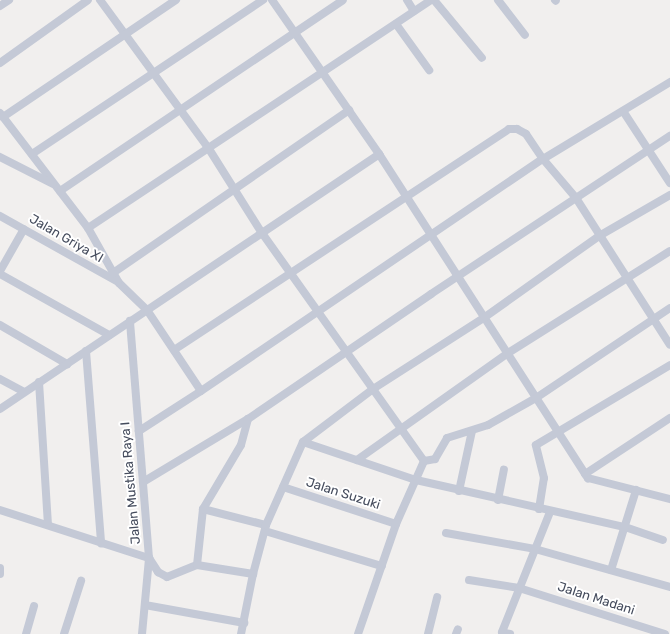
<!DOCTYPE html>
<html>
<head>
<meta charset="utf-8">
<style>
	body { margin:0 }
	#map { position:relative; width:670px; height:634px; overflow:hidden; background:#f1efee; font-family:Rubik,sans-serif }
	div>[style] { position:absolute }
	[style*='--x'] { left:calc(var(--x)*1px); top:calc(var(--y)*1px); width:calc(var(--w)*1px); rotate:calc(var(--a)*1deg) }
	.street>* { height:8px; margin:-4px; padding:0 4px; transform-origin:4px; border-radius:4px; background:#c4c9d6 }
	span { translate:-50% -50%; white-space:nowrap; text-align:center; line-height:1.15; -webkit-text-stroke:4px #fff; paint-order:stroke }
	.street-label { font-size:13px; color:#454c5d }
</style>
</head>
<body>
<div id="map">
	<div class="street">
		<div style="--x:100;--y:0;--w:185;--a:53.8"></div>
		<div style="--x:209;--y:149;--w:99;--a:57.8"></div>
		<div style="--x:262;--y:233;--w:280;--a:54.6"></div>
		<div style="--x:272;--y:0;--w:188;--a:55.2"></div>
		<div style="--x:379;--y:154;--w:386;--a:57.2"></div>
		<div style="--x:588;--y:478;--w:85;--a:14.4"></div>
		<div style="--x:407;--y:0;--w:13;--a:58"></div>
		<div style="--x:434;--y:0;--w:75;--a:50.4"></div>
		<div style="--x:498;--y:0;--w:44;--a:52.4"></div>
		<div style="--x:555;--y:0;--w:1;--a:45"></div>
		<div style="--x:0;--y:6;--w:11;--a:-34"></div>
		<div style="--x:396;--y:24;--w:57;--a:54.3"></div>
		<div style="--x:0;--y:63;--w:108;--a:-35.6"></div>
		<div style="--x:623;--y:111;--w:86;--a:56.9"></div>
		<div style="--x:0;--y:113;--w:145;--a:52.6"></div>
		<div style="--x:88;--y:228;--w:63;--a:60.6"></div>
		<div style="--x:119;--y:283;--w:39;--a:44"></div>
		<div style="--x:147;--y:310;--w:97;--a:56.3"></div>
		<div style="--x:201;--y:391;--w:74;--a:147.2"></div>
		<div style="--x:3;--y:117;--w:209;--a:-34.1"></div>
		<div style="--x:32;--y:154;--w:278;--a:-33.7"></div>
		<div style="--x:0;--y:157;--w:59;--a:27"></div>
		<div style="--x:60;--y:191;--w:341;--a:-34"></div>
		<div style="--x:0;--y:216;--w:135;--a:29.2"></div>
		<div style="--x:88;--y:228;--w:412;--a:-33.6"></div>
		<div style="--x:0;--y:271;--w:48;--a:-60.3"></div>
		<div style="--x:113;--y:273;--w:287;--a:-34.6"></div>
		<div style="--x:0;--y:274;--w:125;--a:29.2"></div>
		<div style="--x:0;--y:325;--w:78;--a:30.2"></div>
		<div style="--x:174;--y:350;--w:401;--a:-33.4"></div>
		<div style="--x:509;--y:129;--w:8;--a:0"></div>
		<div style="--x:517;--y:129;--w:10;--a:29"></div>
		<div style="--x:526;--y:134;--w:30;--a:56"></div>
		<div style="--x:543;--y:159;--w:51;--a:49.8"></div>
		<div style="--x:576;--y:198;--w:174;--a:57.4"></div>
		<div style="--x:86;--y:351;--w:193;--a:85.5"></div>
		<div style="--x:0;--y:379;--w:27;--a:28"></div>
		<div style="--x:39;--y:382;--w:143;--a:86.4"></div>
		<div style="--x:201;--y:391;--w:413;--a:-34.2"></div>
		<div style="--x:543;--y:159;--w:149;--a:-31.2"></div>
		<div style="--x:0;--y:409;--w:457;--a:-33.9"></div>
		<div style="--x:303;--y:442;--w:119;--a:18.6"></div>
		<div style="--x:416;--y:480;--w:214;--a:12.7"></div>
		<div style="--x:625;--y:527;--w:40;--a:18.9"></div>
		<div style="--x:357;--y:460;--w:185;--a:-35.3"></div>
		<div style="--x:508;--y:353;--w:191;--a:-32.2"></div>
		<div style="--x:424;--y:461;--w:11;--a:-10"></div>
		<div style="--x:435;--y:459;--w:24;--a:-60"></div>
		<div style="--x:447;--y:438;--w:43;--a:-17.6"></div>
		<div style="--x:488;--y:425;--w:55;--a:-29.4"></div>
		<div style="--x:536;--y:398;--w:161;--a:-33.9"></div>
		<div style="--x:585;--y:474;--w:102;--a:-33.4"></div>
		<div style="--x:143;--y:482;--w:122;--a:-31"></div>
		<div style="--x:248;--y:419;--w:222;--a:-34.3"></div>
		<div style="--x:431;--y:294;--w:287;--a:-33.5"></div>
		<div style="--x:283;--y:487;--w:119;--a:18.1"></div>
		<div style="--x:459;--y:491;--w:61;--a:-77.8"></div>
		<div style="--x:498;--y:500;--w:31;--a:-79"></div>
		<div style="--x:203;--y:509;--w:65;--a:14.3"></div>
		<div style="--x:539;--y:509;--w:31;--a:-81"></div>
		<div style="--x:544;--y:478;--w:34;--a:-104"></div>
		<div style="--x:536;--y:445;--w:156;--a:-30.8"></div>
		<div style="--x:0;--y:510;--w:157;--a:17.9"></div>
		<div style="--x:149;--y:558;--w:238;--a:-94.6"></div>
		<div style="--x:265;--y:531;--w:122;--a:16.7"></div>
		<div style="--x:446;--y:533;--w:90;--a:10.2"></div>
		<div style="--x:535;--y:549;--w:140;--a:15.7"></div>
		<div style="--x:149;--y:558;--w:17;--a:57"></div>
		<div style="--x:158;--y:572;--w:10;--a:29"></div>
		<div style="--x:167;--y:577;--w:32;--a:-22"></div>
		<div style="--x:197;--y:565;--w:57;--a:9.1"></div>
		<div style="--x:253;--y:574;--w:51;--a:-75.1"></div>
		<div style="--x:266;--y:525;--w:91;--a:-66"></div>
		<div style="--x:303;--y:442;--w:88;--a:-37.1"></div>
		<div style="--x:373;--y:389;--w:133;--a:-32.7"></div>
		<div style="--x:485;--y:317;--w:140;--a:-35.4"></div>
		<div style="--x:599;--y:236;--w:82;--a:-30"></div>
		<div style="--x:197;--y:565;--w:56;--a:-83.9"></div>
		<div style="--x:203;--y:509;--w:74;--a:-59.3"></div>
		<div style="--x:241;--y:445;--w:27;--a:-75"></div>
		<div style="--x:0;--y:568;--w:6;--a:90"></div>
		<div style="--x:611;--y:570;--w:84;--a:-72.6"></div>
		<div style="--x:469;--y:580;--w:51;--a:9.1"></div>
		<div style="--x:519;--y:588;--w:153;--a:17.5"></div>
		<div style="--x:145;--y:605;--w:101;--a:10.3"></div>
		<div style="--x:26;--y:634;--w:29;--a:-74"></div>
		<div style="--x:64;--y:634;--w:56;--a:-72.2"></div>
		<div style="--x:142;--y:634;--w:76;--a:-84.7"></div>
		<div style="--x:241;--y:634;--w:61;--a:-78.7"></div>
		<div style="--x:358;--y:634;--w:116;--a:-70.9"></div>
		<div style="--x:396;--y:524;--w:69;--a:-66"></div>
		<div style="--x:428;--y:634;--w:38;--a:-76"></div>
		<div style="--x:456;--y:634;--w:5;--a:-68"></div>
		<div style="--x:510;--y:634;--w:8;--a:-166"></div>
		<div style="--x:502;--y:632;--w:129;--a:-68.2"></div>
	</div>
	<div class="street-label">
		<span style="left:66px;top:239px;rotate:30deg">Jalan Griya XI</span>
		<span style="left:131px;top:483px;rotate:-95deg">Jalan Mustika Raya I</span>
		<span style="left:343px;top:494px;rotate:18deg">Jalan Suzuki</span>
		<span style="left:596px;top:599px;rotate:18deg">Jalan Madani</span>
	</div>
</div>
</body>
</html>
